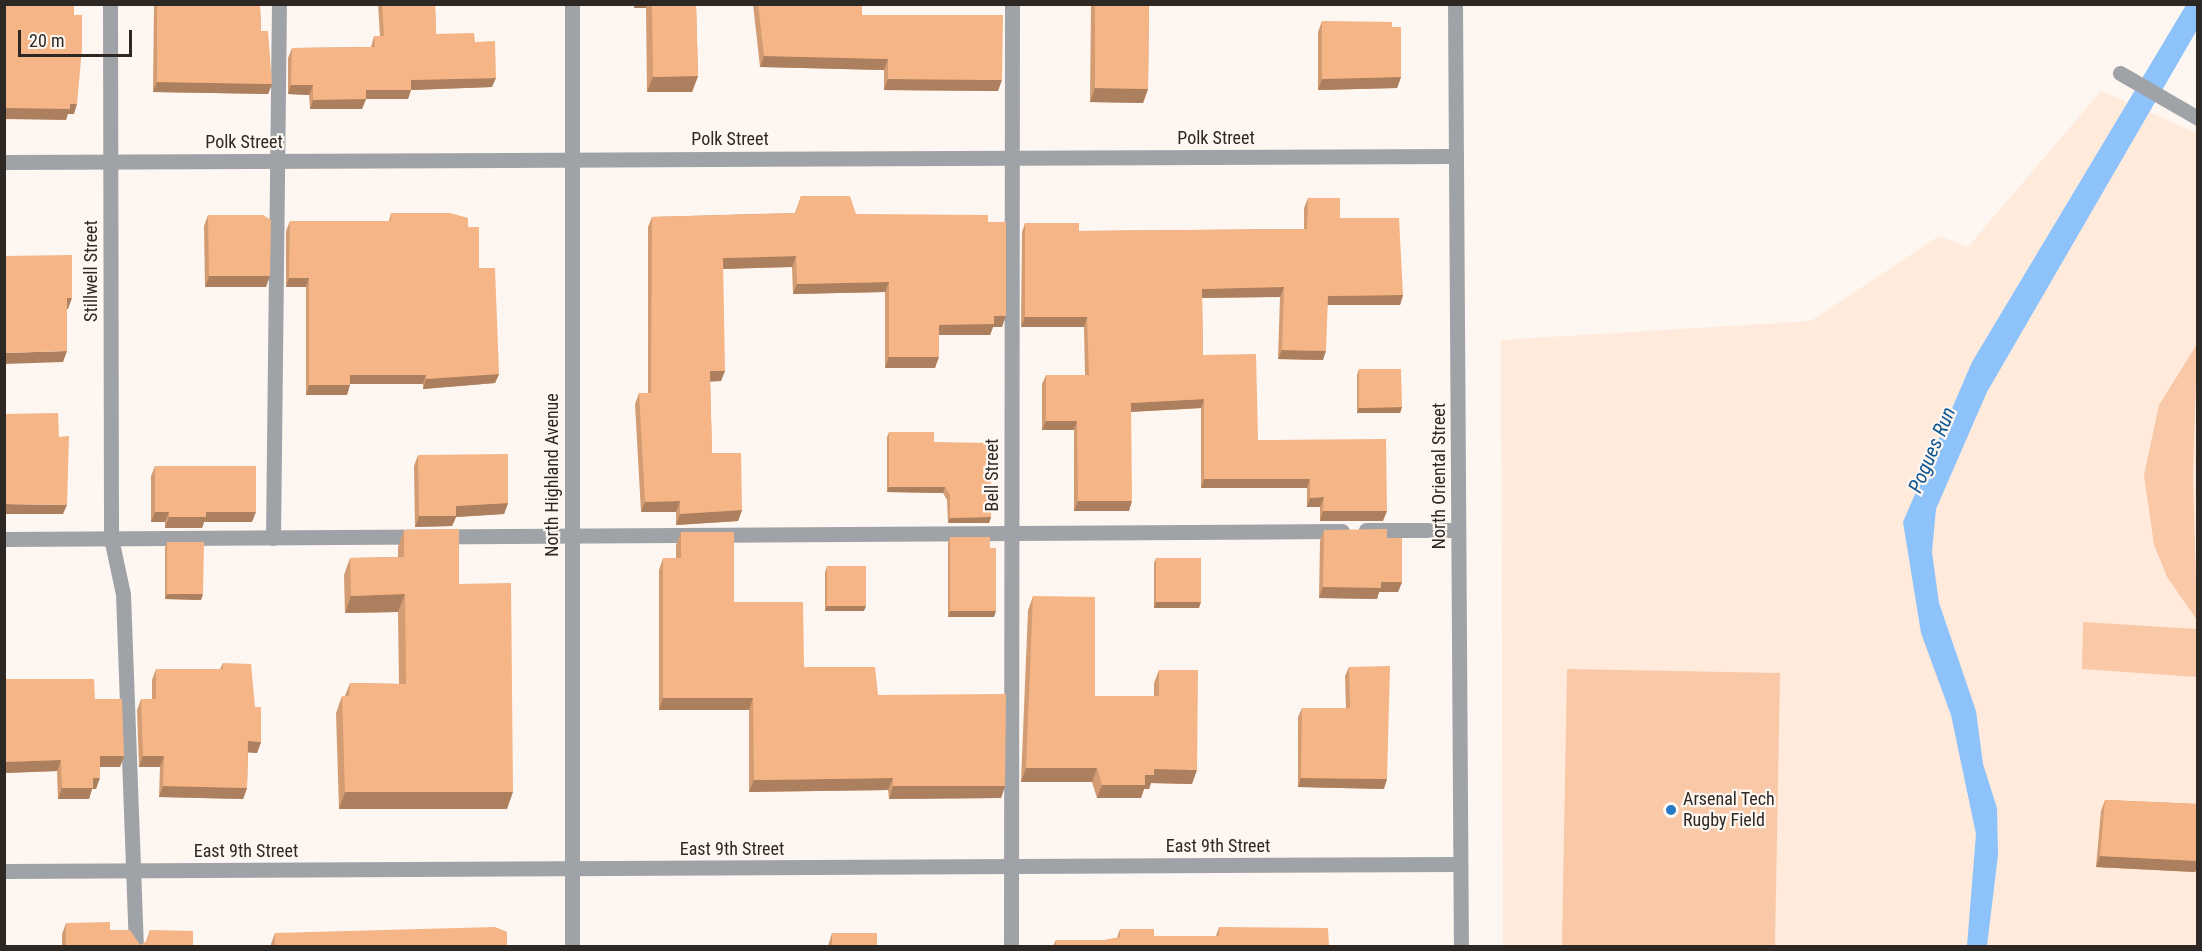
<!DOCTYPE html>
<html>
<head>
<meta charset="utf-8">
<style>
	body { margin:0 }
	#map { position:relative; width:2202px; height:951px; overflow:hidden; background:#fef6f0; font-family:"Roboto Condensed",sans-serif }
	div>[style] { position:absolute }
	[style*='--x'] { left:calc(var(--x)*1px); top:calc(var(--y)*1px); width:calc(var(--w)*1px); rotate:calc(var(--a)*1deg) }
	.built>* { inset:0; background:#ffeadb }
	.green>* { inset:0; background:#f9c9a7 }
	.water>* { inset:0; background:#8ec2fa }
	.service>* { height:15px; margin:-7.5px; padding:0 7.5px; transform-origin:7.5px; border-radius:7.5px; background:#9fa3a8 }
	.minor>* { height:15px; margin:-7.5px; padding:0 7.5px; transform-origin:7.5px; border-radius:7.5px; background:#9fa3a8 }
	.tertiary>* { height:15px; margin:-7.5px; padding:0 7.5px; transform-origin:7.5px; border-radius:7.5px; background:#9fa3a8 }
	.wall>* { inset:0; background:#d39c73 }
	.shaded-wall>* { inset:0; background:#ac7f5e }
	.building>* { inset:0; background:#f5b586 }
	.dots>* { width:16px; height:16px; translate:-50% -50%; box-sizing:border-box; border:3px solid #fef6f0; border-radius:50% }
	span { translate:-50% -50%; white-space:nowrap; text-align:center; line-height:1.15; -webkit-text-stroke:4.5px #fef6f0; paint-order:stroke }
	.street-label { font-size:18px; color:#2d2824 }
	.poi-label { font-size:18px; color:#2d2824 }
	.left { translate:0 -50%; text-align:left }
	.water-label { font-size:20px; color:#0c5593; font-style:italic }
	.frame { position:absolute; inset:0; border:6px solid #2d2824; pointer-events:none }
	.scale { position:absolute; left:18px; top:30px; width:114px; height:27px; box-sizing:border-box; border:3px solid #2d2824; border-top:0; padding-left:8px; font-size:18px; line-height:21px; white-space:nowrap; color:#2d2824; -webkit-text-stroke:4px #fef6f0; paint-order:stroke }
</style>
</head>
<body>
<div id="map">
	<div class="built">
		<div style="clip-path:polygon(2101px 91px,2197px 133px,2197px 946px,1503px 946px,1501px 340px,1811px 321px,1939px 236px,1968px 247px)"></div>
	</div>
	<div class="green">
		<div style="clip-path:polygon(2197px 344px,2193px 475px,2197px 620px,2167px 577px,2154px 545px,2144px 475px,2159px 405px)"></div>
		<div style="clip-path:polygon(2083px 622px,2197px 629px,2197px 677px,2082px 669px)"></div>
		<div style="clip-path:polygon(1567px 669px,1780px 673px,1775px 946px,1562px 946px)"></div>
	</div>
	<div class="water">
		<div style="clip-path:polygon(2186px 5px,2197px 5px,2197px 30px,1987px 392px,1936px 509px,1932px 552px,1939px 603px,1976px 711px,1983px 764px,1997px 808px,1998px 855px,1987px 946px,1967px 946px,1976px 834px,1951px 715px,1921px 633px,1903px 522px,1972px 362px)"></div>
	</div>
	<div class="service">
		<div style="--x:2120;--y:73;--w:90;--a:30"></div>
		<div style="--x:1366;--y:530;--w:92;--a:0"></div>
		<div style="--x:111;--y:538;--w:57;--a:77.9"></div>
		<div style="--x:123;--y:594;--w:352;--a:87.9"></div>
		<div style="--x:273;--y:538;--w:534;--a:-89.36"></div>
		<div style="--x:4;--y:539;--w:1338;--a:-0.34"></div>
	</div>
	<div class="minor">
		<div style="--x:110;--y:4;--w:534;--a:89.89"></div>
		<div style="--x:4;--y:162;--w:1452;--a:-0.24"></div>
		<div style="--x:4;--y:871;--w:1456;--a:-0.28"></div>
		<div style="--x:1011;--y:946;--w:942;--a:-89.94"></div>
	</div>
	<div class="tertiary">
		<div style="--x:572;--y:4;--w:942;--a:90"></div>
		<div style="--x:1455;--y:4;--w:942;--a:89.64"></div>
	</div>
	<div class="wall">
		<div style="clip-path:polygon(154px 4px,260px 4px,261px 31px,272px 84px,268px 94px,153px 92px)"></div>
		<div style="clip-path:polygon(378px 4px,435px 4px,436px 34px,475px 42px,492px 87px,411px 90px,408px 99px,366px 99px,362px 109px,310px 109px,309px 95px,288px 94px,288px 58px,292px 48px,371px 47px,374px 36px,380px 36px)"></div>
		<div style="clip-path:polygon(634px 4px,696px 4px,698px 76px,692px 92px,647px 92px,646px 8px,634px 8px)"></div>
		<div style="clip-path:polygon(753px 4px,862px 4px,862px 15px,998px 91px,884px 90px,884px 70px,760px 67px)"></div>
		<div style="clip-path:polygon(1091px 4px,1149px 4px,1148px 89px,1143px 103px,1090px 102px)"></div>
		<div style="clip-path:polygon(1322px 21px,1392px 27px,1401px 77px,1397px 88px,1318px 90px,1318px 32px)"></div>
		<div style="clip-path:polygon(801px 196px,856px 214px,988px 222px,1002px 327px,993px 327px,990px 335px,939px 335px,935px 368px,885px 368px,885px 292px,793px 294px,792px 267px,723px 269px,721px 381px,710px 381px,712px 453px,742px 510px,738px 521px,676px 525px,676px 512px,641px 512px,635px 404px,639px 393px,648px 393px,648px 227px,652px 217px,795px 213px)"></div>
		<div style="clip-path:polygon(1308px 198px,1340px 218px,1403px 295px,1400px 305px,1327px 305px,1323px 360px,1278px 359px,1280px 297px,1202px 298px,1203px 355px,1258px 440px,1383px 521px,1320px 521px,1320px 507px,1307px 507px,1307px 488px,1201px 488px,1201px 408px,1131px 412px,1129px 511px,1074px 511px,1074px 430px,1042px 430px,1042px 384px,1046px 375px,1085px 375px,1084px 327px,1021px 327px,1022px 232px,1025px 223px,1079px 231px,1304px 229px,1304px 208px)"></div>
		<div style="clip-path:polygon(391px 213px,468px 227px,479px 268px,499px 374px,495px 383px,423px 389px,423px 384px,350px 384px,347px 395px,306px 395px,306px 287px,286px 287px,286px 231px,290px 221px,389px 221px)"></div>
		<div style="clip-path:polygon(208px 215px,266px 287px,205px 287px,204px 226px)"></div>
		<div style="clip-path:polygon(1359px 369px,1402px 407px,1400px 413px,1357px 413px,1357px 375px)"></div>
		<div style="clip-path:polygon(889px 432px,934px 442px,991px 517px,989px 523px,948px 523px,947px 500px,943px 493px,887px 492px,887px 437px)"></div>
		<div style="clip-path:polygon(418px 455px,508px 503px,504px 514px,456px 517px,452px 526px,415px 527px,414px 466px)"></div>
		<div style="clip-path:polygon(155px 466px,252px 522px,204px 522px,202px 528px,165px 528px,165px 522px,151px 522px,151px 476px)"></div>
		<div style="clip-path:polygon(404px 530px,459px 584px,507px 809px,339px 809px,336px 713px,342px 696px,345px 696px,350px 683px,399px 684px,398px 612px,345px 613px,344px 575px,350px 558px,398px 557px,398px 547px)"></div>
		<div style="clip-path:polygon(1324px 530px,1387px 538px,1402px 582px,1398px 592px,1379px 592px,1377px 599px,1319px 598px,1320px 541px)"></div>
		<div style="clip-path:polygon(681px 532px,734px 602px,804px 667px,878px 695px,1005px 786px,1001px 798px,889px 799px,888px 790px,749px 792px,749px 710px,659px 710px,659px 570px,663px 558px,676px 558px,676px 545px)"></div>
		<div style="clip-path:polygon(950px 537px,990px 548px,994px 617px,948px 617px,948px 543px)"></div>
		<div style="clip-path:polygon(167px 542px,201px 600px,165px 599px,165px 548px)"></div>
		<div style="clip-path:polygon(1156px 558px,1199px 608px,1154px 608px,1154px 563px)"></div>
		<div style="clip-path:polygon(827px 566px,864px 611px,825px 611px,825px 572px)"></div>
		<div style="clip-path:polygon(1033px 596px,1095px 696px,1154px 696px,1154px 683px,1159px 670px,1192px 784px,1151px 783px,1149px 789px,1144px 789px,1141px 798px,1097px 798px,1092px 782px,1021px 782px,1028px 610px)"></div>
		<div style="clip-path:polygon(223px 663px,255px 707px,261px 742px,257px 753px,248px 752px,247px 788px,243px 799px,159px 797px,160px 767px,139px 767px,137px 710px,141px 699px,152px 699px,152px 680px,156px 669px,220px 669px)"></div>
		<div style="clip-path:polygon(1349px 667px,1384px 789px,1298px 787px,1298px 717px,1302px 708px,1346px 708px,1345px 676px)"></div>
		<div style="clip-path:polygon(4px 679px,124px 756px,120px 767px,100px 767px,96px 789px,92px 789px,89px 799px,58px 799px,57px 771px,4px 773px)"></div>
		<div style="clip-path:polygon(2105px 800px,2198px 804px,2198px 865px,2195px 872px,2096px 867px,2101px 811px)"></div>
		<div style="clip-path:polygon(66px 923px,110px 930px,140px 945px,146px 942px,150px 930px,193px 946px,62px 946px,62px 934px)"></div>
		<div style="clip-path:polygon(1219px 927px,1329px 946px,1053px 946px,1056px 940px,1105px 940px,1117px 938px,1120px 929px,1154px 936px,1216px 936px)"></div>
		<div style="clip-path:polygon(275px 933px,507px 946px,271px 946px,271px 944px)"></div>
		<div style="clip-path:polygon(832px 933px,877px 946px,828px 946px)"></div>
	</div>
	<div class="shaded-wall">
		<div style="clip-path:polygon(635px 4px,647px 4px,646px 8px,634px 8px)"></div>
		<div style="clip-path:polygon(764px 56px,888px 59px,884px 70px,760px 67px)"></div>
		<div style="clip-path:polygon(698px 76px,692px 92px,647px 92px,653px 77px)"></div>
		<div style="clip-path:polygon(1401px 77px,1397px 88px,1318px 90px,1322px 79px)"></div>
		<div style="clip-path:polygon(496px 78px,492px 87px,410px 90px,411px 90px,408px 99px,366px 99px,362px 109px,310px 109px,313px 100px,411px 80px)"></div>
		<div style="clip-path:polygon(888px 79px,1002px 80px,998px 91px,884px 90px)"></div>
		<div style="clip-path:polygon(157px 82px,272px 84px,268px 94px,153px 92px)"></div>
		<div style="clip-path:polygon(291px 85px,313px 85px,309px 95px,288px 94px)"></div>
		<div style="clip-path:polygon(1095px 88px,1148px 89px,1143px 103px,1090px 102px)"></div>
		<div style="clip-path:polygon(70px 104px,77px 104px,74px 114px,68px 114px,66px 120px,4px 119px,4px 108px)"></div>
		<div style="clip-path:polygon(796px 256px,792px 267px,719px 269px,723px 258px)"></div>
		<div style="clip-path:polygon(209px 276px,270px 276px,266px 287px,205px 287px)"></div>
		<div style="clip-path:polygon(289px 278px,309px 278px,306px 287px,286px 287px)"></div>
		<div style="clip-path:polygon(889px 282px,885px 292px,793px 294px,797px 284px)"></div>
		<div style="clip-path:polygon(1284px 287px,1280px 297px,1199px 298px,1202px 289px)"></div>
		<div style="clip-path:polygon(1403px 295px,1400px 305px,1324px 305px,1328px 296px)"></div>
		<div style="clip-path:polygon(67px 298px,72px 298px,68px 309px,63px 309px)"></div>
		<div style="clip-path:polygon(994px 316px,1006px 316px,1002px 327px,993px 327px,990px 335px,935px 335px,939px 325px)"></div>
		<div style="clip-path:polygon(1025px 317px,1087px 317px,1084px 327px,1021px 327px)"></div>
		<div style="clip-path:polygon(1282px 350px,1326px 351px,1323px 360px,1278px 359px)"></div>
		<div style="clip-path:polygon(67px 351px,63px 362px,4px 364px,4px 353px)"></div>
		<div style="clip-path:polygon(889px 357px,939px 357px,935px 368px,885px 368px)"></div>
		<div style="clip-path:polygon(710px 371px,725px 371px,721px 381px,706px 382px)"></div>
		<div style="clip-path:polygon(499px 374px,495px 383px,423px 389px,426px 379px)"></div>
		<div style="clip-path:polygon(350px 375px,426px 375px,423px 384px,347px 384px)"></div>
		<div style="clip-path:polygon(309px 385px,350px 385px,347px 395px,306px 395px)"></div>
		<div style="clip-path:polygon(1204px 399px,1201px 408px,1128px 412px,1131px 403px)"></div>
		<div style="clip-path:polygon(1402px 407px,1400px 413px,1357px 413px,1359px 408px)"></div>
		<div style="clip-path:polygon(1046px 421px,1077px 421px,1074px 430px,1042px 430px)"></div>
		<div style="clip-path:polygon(1204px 479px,1310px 479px,1307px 488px,1201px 488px)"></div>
		<div style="clip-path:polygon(889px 487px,945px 487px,943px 493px,887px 492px)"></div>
		<div style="clip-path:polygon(1324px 497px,1320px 507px,1307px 507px,1310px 498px)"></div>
		<div style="clip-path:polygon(680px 501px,676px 512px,641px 512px,645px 502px)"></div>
		<div style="clip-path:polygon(1078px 501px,1132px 501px,1129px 511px,1074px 511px)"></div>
		<div style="clip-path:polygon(508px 503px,504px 514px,456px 517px,452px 526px,415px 527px,419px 516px,456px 506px)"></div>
		<div style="clip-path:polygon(4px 504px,67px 505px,63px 514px,4px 514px)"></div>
		<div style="clip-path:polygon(742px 510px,738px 521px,676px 525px,680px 514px)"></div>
		<div style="clip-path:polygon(1323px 511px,1387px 511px,1383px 521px,1320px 521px)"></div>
		<div style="clip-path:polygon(155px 512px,169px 512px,165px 522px,151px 522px)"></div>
		<div style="clip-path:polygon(206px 512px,256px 512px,252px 522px,204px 522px,202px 528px,165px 528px,169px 517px)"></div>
		<div style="clip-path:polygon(991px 517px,989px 523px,948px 523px,950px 518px)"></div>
		<div style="clip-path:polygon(1381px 582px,1402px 582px,1398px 592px,1379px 592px,1377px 599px,1319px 598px,1323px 587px)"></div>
		<div style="clip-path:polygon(167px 594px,203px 594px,201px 600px,165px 599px)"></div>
		<div style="clip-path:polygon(405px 594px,398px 612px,345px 613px,351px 596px)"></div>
		<div style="clip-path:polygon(1156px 602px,1201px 602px,1199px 608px,1154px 608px)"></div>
		<div style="clip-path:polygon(827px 606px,866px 606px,864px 611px,825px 611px)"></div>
		<div style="clip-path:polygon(950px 611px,996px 611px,994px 617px,948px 617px)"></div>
		<div style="clip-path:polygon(663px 698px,753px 698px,749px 710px,659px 710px)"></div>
		<div style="clip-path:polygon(248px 741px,261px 742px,257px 753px,244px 752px)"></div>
		<div style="clip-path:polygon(100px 756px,124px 756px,120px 767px,96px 767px)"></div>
		<div style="clip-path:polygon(143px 756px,164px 756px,160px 767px,139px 767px)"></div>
		<div style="clip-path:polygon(61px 760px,57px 771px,4px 773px,4px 762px)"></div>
		<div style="clip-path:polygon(1026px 768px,1097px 768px,1092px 782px,1021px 782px)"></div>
		<div style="clip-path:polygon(1154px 769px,1197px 770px,1192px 784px,1151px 783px,1149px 789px,1144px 789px,1141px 798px,1097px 798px,1102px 785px,1145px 775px)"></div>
		<div style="clip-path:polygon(93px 778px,100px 778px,96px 789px,92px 789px,89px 799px,58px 799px,62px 788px)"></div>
		<div style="clip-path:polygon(893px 778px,888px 790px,749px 792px,754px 780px)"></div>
		<div style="clip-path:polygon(1301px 778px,1387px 779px,1384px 789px,1298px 787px)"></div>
		<div style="clip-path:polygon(163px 786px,247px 788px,243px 799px,159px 797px)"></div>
		<div style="clip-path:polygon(893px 786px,1005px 786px,1001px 798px,889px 799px)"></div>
		<div style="clip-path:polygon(345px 792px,513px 792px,507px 809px,339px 809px)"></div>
		<div style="clip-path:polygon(2100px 856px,2198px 861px,2198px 865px,2195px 872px,2096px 867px)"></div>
	</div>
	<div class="building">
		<div style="clip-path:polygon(4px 4px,74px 4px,74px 15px,82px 15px,82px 48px,77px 104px,70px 104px,70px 109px,4px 108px)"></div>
		<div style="clip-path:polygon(157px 4px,260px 4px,261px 31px,268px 31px,272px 84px,157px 82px)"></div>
		<div style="clip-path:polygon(382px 4px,435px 4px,436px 34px,474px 33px,475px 42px,495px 41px,496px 78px,411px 80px,411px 90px,366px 90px,366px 99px,313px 100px,313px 85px,291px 85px,292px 48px,375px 47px,374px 36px,384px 36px)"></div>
		<div style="clip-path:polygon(652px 4px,696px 4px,698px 76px,653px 77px)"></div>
		<div style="clip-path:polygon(758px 4px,862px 4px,862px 15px,1003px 15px,1002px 80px,888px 79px,888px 59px,764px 56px)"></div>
		<div style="clip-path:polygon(1095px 4px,1149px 4px,1148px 89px,1095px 88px)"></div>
		<div style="clip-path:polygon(1322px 21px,1392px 22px,1392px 27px,1401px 27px,1401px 77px,1322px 79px)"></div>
		<div style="clip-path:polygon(801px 196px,850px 196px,856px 214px,988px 215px,988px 222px,1006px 222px,1006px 316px,994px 316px,994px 324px,939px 325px,939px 357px,889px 357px,889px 282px,797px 284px,796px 256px,723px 258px,725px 371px,710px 371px,712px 453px,741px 453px,742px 510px,680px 514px,680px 501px,645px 502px,639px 393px,651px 393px,652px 217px,796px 213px)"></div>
		<div style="clip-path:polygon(1308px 198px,1340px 198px,1340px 218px,1399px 218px,1403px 295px,1328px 296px,1326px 351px,1282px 350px,1284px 287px,1202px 289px,1203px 355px,1256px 354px,1258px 440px,1386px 439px,1387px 511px,1323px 511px,1324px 497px,1310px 498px,1310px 479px,1204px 479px,1204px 399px,1131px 403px,1132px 501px,1078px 501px,1077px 421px,1046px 421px,1046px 375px,1089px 375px,1087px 317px,1025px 317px,1025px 223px,1079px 223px,1079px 231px,1307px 229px)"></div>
		<div style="clip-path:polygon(391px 213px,450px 213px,468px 218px,468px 227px,479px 227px,479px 268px,495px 268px,499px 374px,426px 379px,426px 375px,350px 375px,350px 385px,309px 385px,309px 278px,289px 278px,290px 221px,391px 221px)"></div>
		<div style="clip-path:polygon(208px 215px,263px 215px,271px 220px,270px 276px,209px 276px)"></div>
		<div style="clip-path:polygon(72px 255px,72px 298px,67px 298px,67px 351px,4px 353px,4px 256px)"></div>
		<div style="clip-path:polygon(1359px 369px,1401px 369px,1402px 407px,1359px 408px)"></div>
		<div style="clip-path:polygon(58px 413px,59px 437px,69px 436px,67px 505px,4px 504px,4px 414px)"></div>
		<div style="clip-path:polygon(889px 432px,934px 432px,934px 442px,991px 443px,991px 517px,950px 518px,950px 495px,945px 487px,889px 487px)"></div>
		<div style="clip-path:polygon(508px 454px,508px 503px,456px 506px,456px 516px,419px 516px,418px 455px)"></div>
		<div style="clip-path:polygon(155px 466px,256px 466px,256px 512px,206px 512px,206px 517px,169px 517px,169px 512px,155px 512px)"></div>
		<div style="clip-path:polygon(459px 529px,459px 584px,511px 583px,513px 792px,345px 792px,342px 696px,349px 696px,350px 683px,406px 684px,405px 594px,351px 596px,350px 558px,404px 557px,404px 530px)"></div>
		<div style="clip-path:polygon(1387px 529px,1387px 538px,1402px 538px,1402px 582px,1381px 582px,1381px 588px,1323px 587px,1324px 530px)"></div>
		<div style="clip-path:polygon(681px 532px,734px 532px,734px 602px,803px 602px,804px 667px,875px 667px,878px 695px,1006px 694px,1005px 786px,893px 786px,893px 778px,754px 780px,753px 698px,663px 698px,663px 558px,681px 558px)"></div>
		<div style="clip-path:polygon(950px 537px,990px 537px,990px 548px,996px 548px,996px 611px,950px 611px)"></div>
		<div style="clip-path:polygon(167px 542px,204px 542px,203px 594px,167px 594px)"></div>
		<div style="clip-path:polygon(1156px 558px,1201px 558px,1201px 602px,1156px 602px)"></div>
		<div style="clip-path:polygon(827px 566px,866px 566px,866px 606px,827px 606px)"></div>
		<div style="clip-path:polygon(1033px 596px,1095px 597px,1095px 696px,1159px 696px,1159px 670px,1198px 670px,1197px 770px,1154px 769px,1154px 775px,1145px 775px,1145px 785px,1102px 785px,1097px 768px,1026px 768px)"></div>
		<div style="clip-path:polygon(223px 663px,251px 664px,255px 707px,261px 707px,261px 742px,248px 741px,247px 788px,163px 786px,164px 756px,143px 756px,141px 699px,156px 699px,156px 669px,223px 669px)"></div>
		<div style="clip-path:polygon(1390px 666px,1387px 779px,1301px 778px,1302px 708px,1350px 708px,1349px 667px)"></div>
		<div style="clip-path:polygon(4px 679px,94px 679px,95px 699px,122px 699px,124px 756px,100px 756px,100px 778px,93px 778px,93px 788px,62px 788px,61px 760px,4px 762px)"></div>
		<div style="clip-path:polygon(2105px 800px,2198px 804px,2198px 861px,2100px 856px)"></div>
		<div style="clip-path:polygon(110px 922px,110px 930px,130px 930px,140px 945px,148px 940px,150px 930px,193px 931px,193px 946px,66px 946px,66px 923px)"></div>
		<div style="clip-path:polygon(495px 927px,507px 932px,507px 946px,275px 946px,275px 933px)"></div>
		<div style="clip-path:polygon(1219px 927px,1328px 928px,1329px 946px,1056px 946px,1056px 940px,1105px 940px,1120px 937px,1120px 929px,1154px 929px,1154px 936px,1219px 936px)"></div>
		<div style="clip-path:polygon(832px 933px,877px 933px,877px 946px,832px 946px)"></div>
	</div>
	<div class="dots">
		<div style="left:1671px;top:810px;background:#2479c7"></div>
	</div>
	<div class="street-label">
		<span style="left:1216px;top:138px">Polk Street</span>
		<span style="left:730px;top:139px">Polk Street</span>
		<span style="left:244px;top:142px">Polk Street</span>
		<span style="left:91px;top:271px;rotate:-90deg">Stillwell Street</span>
		<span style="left:552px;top:475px;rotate:-90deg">North Highland Avenue</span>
		<span style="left:992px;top:475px;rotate:-90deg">Bell Street</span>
		<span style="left:1439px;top:476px;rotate:-90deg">North Oriental Street</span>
		<span style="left:1218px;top:846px">East 9th Street</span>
		<span style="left:732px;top:849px">East 9th Street</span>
		<span style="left:246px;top:851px">East 9th Street</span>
	</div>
	<div class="poi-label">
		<span class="left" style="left:1683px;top:810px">Arsenal Tech<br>Rugby Field</span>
	</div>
	<div class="water-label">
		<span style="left:1932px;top:450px;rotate:-67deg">Pogues Run</span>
	</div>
	<div class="frame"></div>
	<div class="scale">20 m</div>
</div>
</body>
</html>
